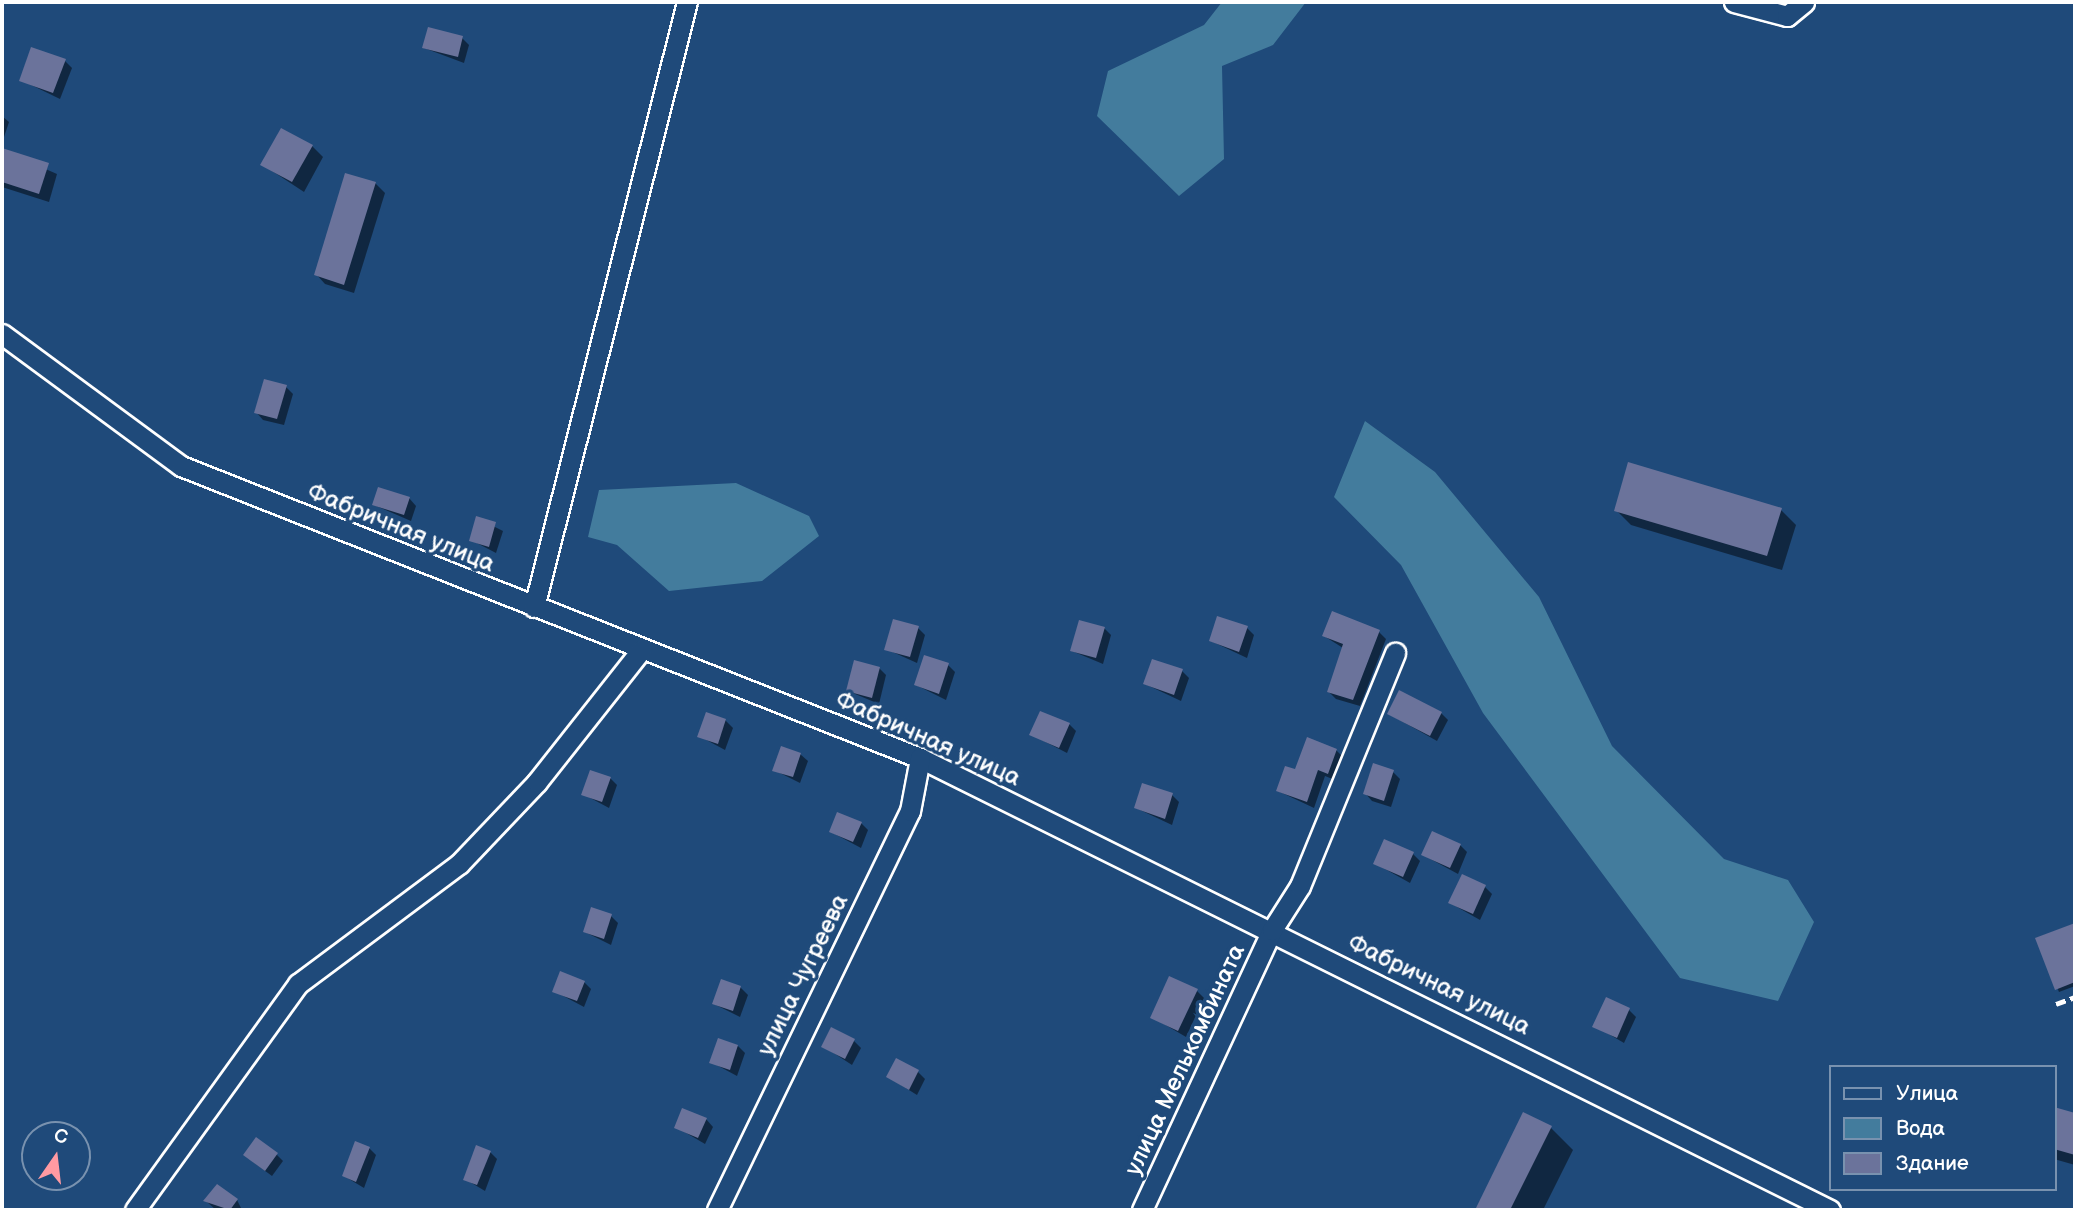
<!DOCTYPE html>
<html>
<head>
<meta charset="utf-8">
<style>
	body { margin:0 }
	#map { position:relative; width:2077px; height:1212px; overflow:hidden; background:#1f4a7a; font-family:"Balsamiq Sans",sans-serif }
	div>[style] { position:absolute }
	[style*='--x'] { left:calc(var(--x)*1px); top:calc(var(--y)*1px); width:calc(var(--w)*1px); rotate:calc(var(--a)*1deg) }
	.water>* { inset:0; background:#437c9d }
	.shadow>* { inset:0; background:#0007 }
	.building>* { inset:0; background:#6b739b }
	.roads { filter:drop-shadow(2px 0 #fff) drop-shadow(-2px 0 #fff) drop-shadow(0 2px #fff) drop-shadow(0 -2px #fff) }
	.street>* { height:19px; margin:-9.5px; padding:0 9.5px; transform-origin:9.5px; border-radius:9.5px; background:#1f4a7a }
	.rail>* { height:5px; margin-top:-2.5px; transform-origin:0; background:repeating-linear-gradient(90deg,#fff 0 10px,transparent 0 15px) }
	span { translate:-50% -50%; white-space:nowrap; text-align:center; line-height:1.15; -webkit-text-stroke:7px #1f4a7a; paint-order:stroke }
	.street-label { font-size:24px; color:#fff }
	.frame { position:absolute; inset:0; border:4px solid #fff; pointer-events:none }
	.legend { position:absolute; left:1829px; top:1065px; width:228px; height:126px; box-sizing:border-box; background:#1f4a7a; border:2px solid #7992af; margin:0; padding:9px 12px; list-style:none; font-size:21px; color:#fff }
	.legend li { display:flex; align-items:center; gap:14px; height:35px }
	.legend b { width:35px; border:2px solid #7992af }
	.north { position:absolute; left:21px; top:1121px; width:70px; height:70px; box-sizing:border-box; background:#1f4a7a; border:2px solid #7992af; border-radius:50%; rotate:14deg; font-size:19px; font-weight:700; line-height:28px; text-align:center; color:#fff }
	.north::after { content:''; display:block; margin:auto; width:24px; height:32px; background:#ff9aa2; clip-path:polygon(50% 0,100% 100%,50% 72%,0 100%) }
</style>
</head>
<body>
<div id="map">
	<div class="water">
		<div style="clip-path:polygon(1222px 2px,1306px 2px,1273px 45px,1222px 66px,1224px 159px,1179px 196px,1097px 116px,1108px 71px,1204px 25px)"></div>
		<div style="clip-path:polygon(1365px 421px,1435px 472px,1539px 597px,1612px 746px,1724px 859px,1788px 880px,1814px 922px,1778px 1001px,1680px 978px,1483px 713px,1401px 565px,1334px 497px)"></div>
		<div style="clip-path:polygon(736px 483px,809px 516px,819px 536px,762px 581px,669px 591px,617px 545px,588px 537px,599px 490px)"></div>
	</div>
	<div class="shadow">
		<div style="clip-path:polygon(462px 38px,469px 45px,464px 63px,424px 48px)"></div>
		<div style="clip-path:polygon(65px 61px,72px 68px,60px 99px,21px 80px)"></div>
		<div style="clip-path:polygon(2px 116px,9px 122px,2px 143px)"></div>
		<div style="clip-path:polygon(312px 146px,323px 157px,304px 192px,263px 165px)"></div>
		<div style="clip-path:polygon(2px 150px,57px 174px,49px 202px,2px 187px)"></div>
		<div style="clip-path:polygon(375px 183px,385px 193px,354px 293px,325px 284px,316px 274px)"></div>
		<div style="clip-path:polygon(286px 387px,293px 394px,284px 425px,263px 420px,256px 412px)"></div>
		<div style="clip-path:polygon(409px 498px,416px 506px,411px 521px,374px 505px)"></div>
		<div style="clip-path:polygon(1616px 510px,1781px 510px,1796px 525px,1782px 570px,1631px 525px)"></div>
		<div style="clip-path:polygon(477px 518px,503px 531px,496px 553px,471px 540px)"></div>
		<div style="clip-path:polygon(918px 628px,925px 635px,917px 663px,886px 649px)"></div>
		<div style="clip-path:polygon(1104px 628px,1111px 635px,1103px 664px,1072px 651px)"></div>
		<div style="clip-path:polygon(1247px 628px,1254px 635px,1247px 658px,1211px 641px)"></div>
		<div style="clip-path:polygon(1379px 632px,1386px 639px,1360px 706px,1336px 699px,1329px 692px,1343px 648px,1324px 636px)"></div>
		<div style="clip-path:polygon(948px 665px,955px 672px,946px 700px,916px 685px)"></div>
		<div style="clip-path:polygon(879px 668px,886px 675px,879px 704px,848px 691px)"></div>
		<div style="clip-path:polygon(1182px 671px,1189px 678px,1181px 701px,1145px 684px)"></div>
		<div style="clip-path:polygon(1441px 713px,1448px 720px,1437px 741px,1389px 714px)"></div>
		<div style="clip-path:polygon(725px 720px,733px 728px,725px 750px,699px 736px)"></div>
		<div style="clip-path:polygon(1069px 724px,1076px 731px,1067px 753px,1032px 735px)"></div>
		<div style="clip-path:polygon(1336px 750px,1343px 757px,1335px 780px,1325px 776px,1314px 808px,1278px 791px,1296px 771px)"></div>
		<div style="clip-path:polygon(800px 754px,808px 761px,800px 783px,774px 770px)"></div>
		<div style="clip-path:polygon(1393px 772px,1400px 779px,1391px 807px,1372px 801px,1365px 793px)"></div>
		<div style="clip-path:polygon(610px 778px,617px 785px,609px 808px,583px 794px)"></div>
		<div style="clip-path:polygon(1172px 795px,1179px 802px,1172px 825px,1136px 808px)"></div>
		<div style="clip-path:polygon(861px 823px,868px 830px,861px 848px,831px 832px)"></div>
		<div style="clip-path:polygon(1460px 845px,1467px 852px,1458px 874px,1423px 855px)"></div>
		<div style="clip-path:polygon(1413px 854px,1420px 861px,1410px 883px,1376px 864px)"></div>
		<div style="clip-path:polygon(1485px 887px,1492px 894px,1480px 920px,1450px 903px)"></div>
		<div style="clip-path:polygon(611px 916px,618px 923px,611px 945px,585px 932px)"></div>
		<div style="clip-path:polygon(2075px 924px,2075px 986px,2059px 992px,2037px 939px)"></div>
		<div style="clip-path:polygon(584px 982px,591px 989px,584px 1007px,554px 991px)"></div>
		<div style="clip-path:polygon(740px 987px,748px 995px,740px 1017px,714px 1004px)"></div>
		<div style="clip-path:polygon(1197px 991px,1204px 998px,1186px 1037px,1152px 1017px)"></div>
		<div style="clip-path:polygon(1629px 1010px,1636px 1017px,1624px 1043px,1595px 1026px)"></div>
		<div style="clip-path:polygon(854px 1041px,861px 1048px,852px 1065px,823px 1046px)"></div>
		<div style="clip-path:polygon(738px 1046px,745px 1053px,737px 1076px,711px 1062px)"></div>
		<div style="clip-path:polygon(918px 1072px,925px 1079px,917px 1095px,888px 1077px)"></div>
		<div style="clip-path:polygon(2054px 1109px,2075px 1115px,2075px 1165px,2054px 1159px)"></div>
		<div style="clip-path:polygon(1524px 1115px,1551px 1128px,1573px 1150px,1543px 1210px,1477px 1210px)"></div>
		<div style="clip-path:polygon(706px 1119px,713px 1127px,705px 1144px,676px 1127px)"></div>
		<div style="clip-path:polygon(369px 1148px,376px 1155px,364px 1188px,344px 1176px)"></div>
		<div style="clip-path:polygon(490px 1152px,497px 1159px,485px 1191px,465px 1179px)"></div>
		<div style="clip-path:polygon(276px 1154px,283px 1161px,272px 1176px,253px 1162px)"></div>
		<div style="clip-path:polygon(237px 1200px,242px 1210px,216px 1210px,206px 1201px)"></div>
	</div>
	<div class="building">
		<div style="clip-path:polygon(428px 27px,463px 36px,458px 57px,422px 48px)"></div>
		<div style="clip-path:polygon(31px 47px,66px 59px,53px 93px,19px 81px)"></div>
		<div style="clip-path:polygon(281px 128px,313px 145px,292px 182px,260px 165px)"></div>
		<div style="clip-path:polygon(2px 148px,49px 163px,39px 194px,2px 182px)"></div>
		<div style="clip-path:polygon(345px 173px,376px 182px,344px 285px,314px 275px)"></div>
		<div style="clip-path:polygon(264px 379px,287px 385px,277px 419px,254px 413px)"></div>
		<div style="clip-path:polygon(1628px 462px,1782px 508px,1767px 556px,1614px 511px)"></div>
		<div style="clip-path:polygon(378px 487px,410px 497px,404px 515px,372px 505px)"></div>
		<div style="clip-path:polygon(476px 516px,496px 522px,489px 547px,469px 541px)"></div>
		<div style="clip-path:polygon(1332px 611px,1380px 630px,1353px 700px,1327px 692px,1343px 644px,1322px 636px)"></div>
		<div style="clip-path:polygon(1217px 616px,1248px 626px,1239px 652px,1209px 641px)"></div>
		<div style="clip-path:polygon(893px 619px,919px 626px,910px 657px,884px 650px)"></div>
		<div style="clip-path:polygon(1079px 620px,1105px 627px,1096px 658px,1070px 651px)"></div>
		<div style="clip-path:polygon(924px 655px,949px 663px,939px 694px,914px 685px)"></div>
		<div style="clip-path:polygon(1152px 659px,1183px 669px,1174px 695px,1143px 684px)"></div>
		<div style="clip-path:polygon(854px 660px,880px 667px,872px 698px,846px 691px)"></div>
		<div style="clip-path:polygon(1399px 690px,1442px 712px,1430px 736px,1387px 714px)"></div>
		<div style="clip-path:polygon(1040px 711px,1070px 723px,1059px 748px,1029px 735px)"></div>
		<div style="clip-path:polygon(706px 712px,726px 719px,718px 744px,697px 737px)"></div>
		<div style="clip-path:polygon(1307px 737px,1337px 749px,1328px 774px,1318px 770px,1307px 802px,1276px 791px,1285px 766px,1295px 769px)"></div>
		<div style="clip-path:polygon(781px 746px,801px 753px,793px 777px,772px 771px)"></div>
		<div style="clip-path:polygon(1373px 763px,1394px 770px,1384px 801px,1363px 794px)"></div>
		<div style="clip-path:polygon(590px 770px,611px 777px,602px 802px,581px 795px)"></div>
		<div style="clip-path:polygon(1142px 783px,1173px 793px,1165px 819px,1134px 808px)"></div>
		<div style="clip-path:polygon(837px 812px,862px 822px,853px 842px,829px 832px)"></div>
		<div style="clip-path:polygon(1432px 831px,1461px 844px,1450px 868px,1421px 855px)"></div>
		<div style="clip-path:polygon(1384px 839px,1414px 852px,1403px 877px,1373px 864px)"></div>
		<div style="clip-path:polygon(1462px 874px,1486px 885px,1473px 914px,1448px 903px)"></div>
		<div style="clip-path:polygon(591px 907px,612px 914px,604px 939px,583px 932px)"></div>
		<div style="clip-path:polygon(2075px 923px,2075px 982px,2055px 990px,2035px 938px)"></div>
		<div style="clip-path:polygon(560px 971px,585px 981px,577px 1001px,552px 992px)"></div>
		<div style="clip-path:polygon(1169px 976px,1198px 989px,1178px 1031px,1150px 1018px)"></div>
		<div style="clip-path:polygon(721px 979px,741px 986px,733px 1011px,712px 1004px)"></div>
		<div style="clip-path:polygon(1606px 997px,1630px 1008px,1617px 1038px,1592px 1027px)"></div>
		<div style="clip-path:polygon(831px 1027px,855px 1039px,845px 1059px,821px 1047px)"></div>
		<div style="clip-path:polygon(718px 1038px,738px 1045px,730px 1070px,709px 1063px)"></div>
		<div style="clip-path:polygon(896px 1058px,919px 1070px,909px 1090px,886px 1077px)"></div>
		<div style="clip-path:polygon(2054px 1107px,2075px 1113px,2075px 1155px,2054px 1149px)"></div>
		<div style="clip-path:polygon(682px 1108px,707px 1118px,698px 1138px,674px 1128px)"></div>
		<div style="clip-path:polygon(1523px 1112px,1552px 1126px,1510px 1210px,1475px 1210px)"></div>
		<div style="clip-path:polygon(256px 1137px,278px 1153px,265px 1171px,243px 1155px)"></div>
		<div style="clip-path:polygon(355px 1141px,370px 1147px,356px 1182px,342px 1176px)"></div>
		<div style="clip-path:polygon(476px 1145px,491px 1151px,477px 1185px,463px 1180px)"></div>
		<div style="clip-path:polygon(217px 1184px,238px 1199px,230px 1210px,203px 1201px)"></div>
	</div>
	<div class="roads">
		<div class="street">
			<div style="--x:1734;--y:2;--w:55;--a:14.8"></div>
			<div style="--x:1787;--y:16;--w:22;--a:-39"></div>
			<div style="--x:2;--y:334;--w:222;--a:36.4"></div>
			<div style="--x:181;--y:466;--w:795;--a:21.56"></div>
			<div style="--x:920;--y:758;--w:1016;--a:26.41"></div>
			<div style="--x:534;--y:607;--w:624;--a:-75.81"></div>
			<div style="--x:135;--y:1210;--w:279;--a:-54.2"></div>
			<div style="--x:298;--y:984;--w:201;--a:-36.7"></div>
			<div style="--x:459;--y:864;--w:113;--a:-46.4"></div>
			<div style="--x:537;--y:782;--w:169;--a:-51.7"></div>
			<div style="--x:717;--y:1210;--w:443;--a:-64.2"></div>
			<div style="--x:910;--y:811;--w:54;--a:-79.3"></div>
			<div style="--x:1142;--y:1210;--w:309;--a:-65.1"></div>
			<div style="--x:1272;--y:930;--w:52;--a:-57.5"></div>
			<div style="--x:1300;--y:886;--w:252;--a:-67.8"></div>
		</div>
	</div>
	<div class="rail">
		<div style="--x:2056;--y:1004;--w:20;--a:-20"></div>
	</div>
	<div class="street-label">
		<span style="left:401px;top:528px;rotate:22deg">Фабричная улица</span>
		<span style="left:928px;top:739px;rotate:24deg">Фабричная улица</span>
		<span style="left:803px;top:975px;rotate:-64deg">улица Чугреева</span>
		<span style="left:1439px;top:985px;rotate:26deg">Фабричная улица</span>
		<span style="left:1185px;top:1060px;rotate:-65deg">улица Мелькомбината</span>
	</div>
	<div class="frame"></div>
	<ul class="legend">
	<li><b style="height:9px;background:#1f4a7a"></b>Улица</li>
	<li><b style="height:19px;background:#437c9d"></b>Вода</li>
	<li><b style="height:19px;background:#6b739b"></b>Здание</li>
	</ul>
	<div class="north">С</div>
</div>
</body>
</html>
